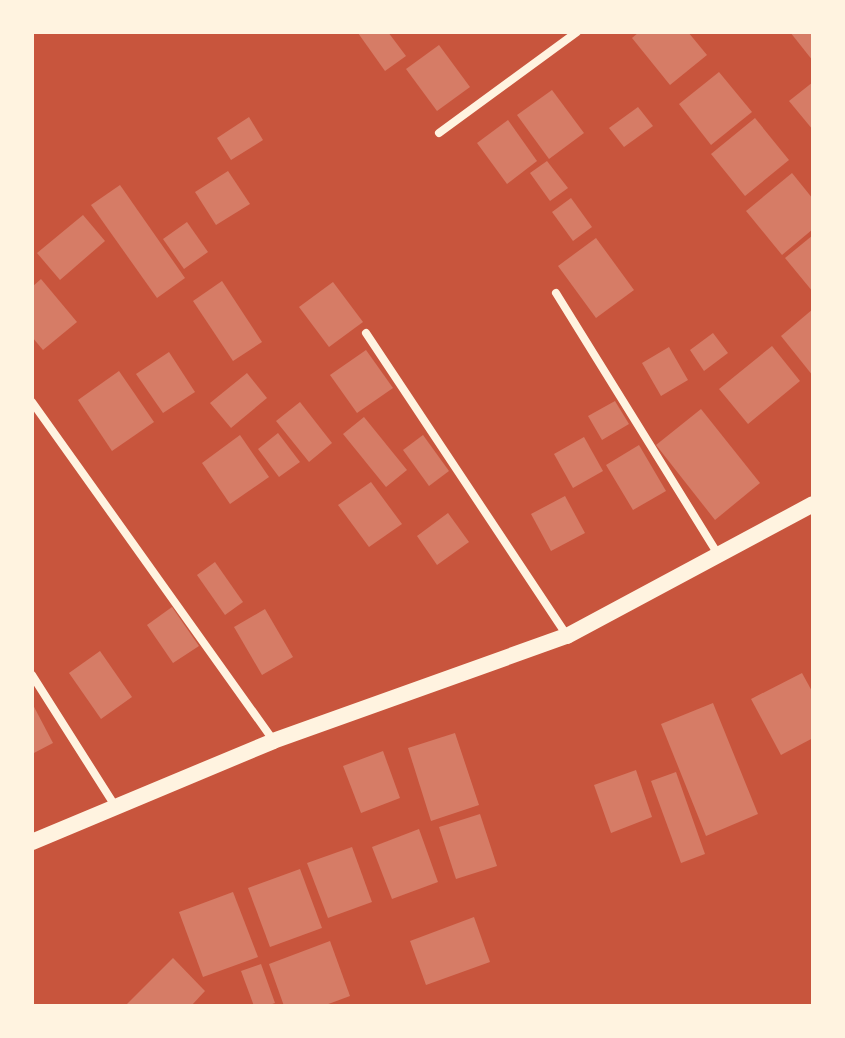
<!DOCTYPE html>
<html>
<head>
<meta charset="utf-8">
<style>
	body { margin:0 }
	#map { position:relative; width:845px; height:1038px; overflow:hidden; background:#c8553d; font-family:Ubuntu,sans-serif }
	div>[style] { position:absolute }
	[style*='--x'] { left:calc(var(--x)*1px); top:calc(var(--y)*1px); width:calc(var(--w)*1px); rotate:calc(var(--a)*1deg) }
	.building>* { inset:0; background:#d67c66 }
	.minor>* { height:8px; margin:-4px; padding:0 4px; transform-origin:4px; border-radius:4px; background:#fff3e0 }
	.secondary>* { height:16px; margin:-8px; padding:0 8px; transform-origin:8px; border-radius:8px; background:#fff3e0 }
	span { translate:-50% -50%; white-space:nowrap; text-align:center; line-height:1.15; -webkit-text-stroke:7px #fff3e0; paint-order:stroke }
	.frame { position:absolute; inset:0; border:34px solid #fff3e0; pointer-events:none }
</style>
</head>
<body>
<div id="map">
	<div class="building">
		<div style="clip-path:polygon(388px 32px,406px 56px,385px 71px,358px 33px)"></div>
		<div style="clip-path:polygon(639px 32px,688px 32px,707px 55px,670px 85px,632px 38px)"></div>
		<div style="clip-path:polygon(790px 32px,813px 32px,813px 61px)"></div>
		<div style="clip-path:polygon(439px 45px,470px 87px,437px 111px,406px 69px)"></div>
		<div style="clip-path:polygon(719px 72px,752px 112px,711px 145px,679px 104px)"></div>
		<div style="clip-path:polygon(813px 82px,813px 130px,789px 101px)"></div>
		<div style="clip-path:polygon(552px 90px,584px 133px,549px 159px,517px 115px)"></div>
		<div style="clip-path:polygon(638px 107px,653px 126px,624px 147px,609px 128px)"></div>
		<div style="clip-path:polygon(249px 117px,263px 140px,231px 160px,217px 138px)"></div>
		<div style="clip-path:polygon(755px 118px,789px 160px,745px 196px,711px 154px)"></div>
		<div style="clip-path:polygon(508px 120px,537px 161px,507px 184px,477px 143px)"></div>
		<div style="clip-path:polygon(547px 161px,568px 188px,550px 201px,530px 173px)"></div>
		<div style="clip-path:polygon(228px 171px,250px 204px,216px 225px,195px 192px)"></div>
		<div style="clip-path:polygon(792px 173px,813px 199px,813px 229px,782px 255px,746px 211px)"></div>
		<div style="clip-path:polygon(120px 185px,185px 278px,157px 298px,91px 205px)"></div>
		<div style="clip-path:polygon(571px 198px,592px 227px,573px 241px,552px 212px)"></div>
		<div style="clip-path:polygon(83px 215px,105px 241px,60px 280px,37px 253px)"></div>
		<div style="clip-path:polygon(187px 222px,208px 252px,184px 269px,163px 239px)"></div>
		<div style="clip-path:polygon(813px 235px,813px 292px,785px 258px)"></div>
		<div style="clip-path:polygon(596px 238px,634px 290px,596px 318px,558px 266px)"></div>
		<div style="clip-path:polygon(41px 279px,77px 322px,43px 350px,32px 337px,32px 287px)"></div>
		<div style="clip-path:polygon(222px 281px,262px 342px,233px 361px,193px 301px)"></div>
		<div style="clip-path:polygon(333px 282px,363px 322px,329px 347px,299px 307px)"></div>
		<div style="clip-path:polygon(813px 309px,813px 376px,781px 336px)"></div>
		<div style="clip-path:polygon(713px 333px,728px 353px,704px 371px,690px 350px)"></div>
		<div style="clip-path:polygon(772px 346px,800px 381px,748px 424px,719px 389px)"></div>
		<div style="clip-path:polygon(669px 347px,688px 380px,661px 396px,642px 363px)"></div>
		<div style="clip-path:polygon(366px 350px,393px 388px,357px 413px,330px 375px)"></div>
		<div style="clip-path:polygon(169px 352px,195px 392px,163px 413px,136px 374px)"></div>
		<div style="clip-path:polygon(119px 371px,154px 422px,112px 451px,78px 400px)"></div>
		<div style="clip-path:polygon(247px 373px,267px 398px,231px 428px,210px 403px)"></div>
		<div style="clip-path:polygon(615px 401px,629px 424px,602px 440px,588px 416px)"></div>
		<div style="clip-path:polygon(300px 402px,332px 443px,309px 462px,276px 421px)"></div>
		<div style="clip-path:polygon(701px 409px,760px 483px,715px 520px,656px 445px)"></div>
		<div style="clip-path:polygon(364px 417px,407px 470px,386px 487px,343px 434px)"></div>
		<div style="clip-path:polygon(278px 433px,300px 462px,279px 477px,258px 449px)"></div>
		<div style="clip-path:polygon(240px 435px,269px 477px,230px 504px,202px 463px)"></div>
		<div style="clip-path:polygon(423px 435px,449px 471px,429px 486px,403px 450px)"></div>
		<div style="clip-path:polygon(584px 437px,603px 471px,573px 488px,554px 454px)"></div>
		<div style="clip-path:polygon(639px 445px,666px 491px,633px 510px,606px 465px)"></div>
		<div style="clip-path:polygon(371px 482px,402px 524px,369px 547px,338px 505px)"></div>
		<div style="clip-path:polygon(565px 496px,585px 533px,551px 551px,531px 514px)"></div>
		<div style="clip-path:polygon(448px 513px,469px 542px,437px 565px,417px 536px)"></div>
		<div style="clip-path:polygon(215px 562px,243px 602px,225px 615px,197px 575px)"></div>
		<div style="clip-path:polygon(172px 607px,199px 646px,173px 663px,147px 625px)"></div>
		<div style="clip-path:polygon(265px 609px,293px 657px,262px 675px,234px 627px)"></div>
		<div style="clip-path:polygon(100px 651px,132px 697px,101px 719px,69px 673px)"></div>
		<div style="clip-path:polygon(802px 673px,813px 693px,813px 738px,781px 755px,751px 699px)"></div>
		<div style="clip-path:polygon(32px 703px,53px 743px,32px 754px)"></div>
		<div style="clip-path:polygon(713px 703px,758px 814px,706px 836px,661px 724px)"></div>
		<div style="clip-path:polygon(455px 733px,479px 805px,431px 821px,408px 748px)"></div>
		<div style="clip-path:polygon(383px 751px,400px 798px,361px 813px,343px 766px)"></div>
		<div style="clip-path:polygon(636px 770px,652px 817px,611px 833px,594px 785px)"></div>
		<div style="clip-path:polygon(676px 772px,705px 854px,681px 863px,651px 781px)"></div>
		<div style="clip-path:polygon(480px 814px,497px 866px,456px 879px,439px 827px)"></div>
		<div style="clip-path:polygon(419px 829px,438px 882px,392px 899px,372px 847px)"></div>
		<div style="clip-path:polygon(352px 847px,372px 902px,328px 918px,307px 863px)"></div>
		<div style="clip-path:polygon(300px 869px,322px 928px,270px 947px,248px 888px)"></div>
		<div style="clip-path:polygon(233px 892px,258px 957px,203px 977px,179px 912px)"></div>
		<div style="clip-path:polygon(474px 917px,490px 962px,426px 985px,410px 941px)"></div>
		<div style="clip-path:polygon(330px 941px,350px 996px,323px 1006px,284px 1006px,269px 964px)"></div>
		<div style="clip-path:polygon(173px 958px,205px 991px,191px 1006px,125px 1006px)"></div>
		<div style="clip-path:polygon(261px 964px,275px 1003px,267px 1006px,254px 1006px,241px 971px)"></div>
	</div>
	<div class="minor">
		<div style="--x:439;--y:133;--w:171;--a:-36.2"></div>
		<div style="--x:556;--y:293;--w:309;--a:58.2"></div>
		<div style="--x:366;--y:333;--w:364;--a:56.4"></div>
		<div style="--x:32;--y:402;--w:415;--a:54.5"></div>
		<div style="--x:32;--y:675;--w:155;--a:57.6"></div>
	</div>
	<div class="secondary">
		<div style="--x:32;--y:842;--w:261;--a:-22.7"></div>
		<div style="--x:273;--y:741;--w:312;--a:-19.7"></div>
		<div style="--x:567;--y:636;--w:279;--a:-28.2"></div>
	</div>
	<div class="frame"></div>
</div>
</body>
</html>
